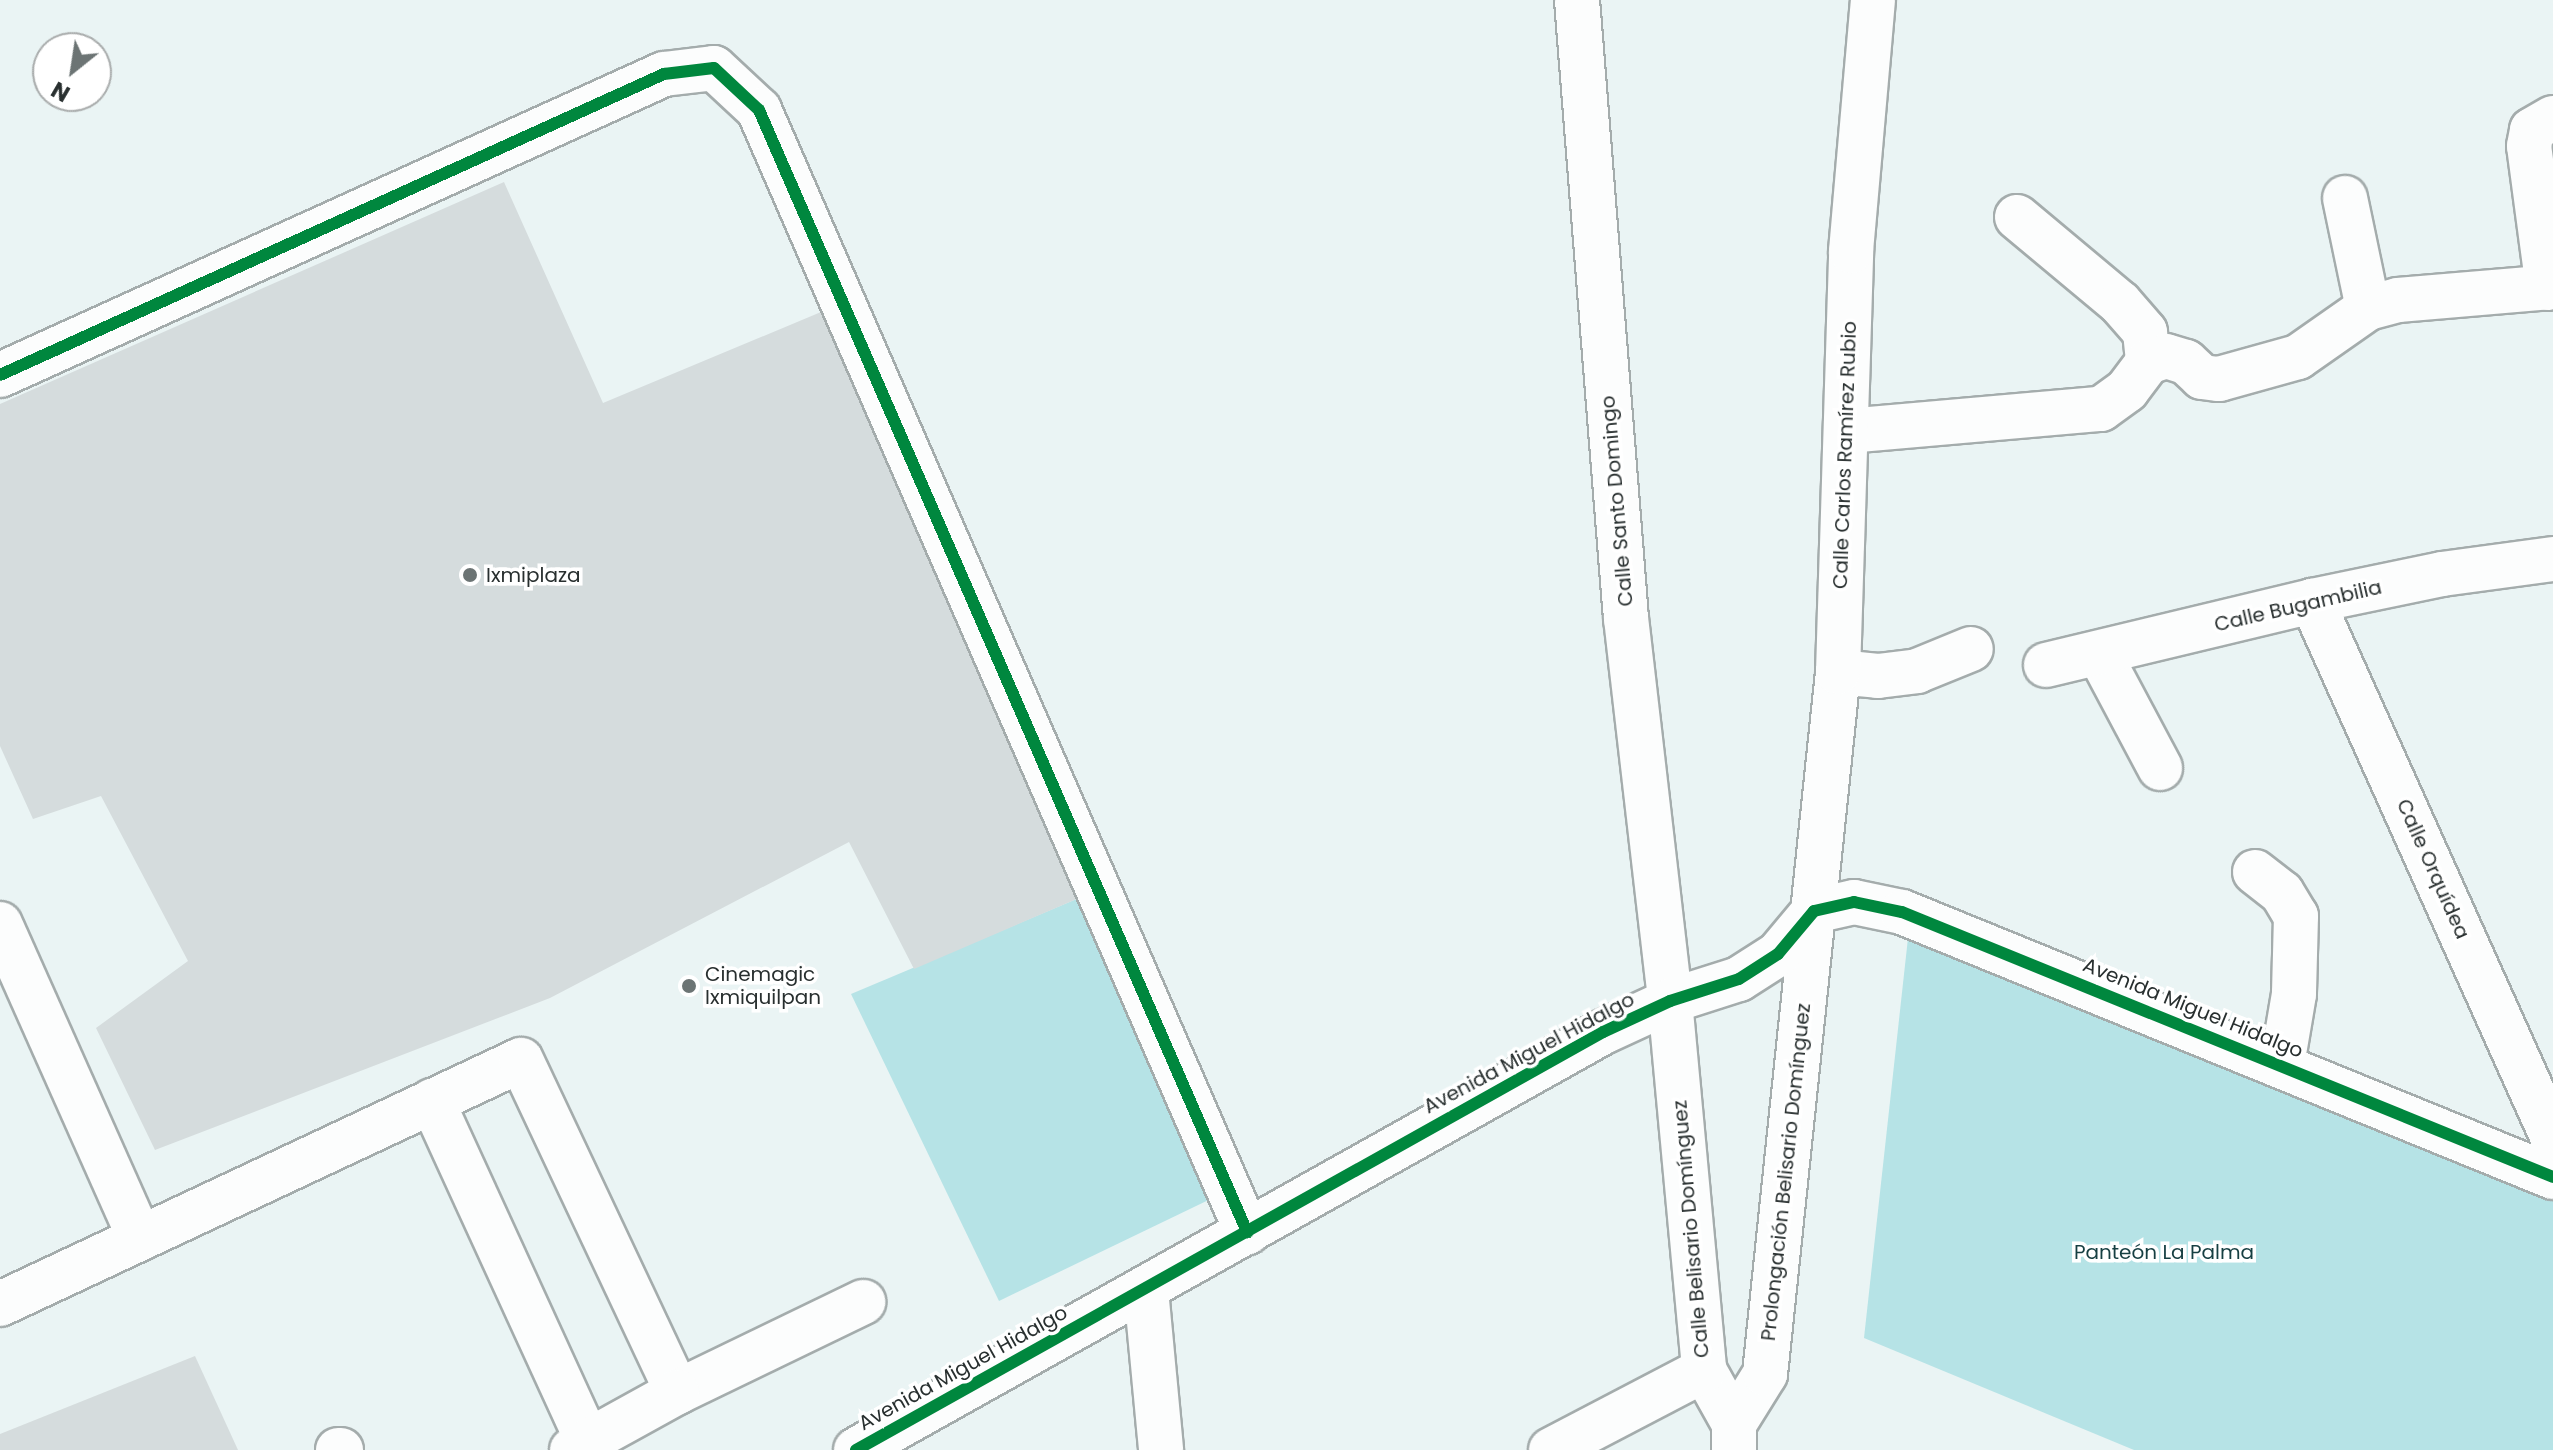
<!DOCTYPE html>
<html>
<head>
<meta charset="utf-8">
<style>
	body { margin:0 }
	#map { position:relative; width:2553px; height:1450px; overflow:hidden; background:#eaf4f4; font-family:Poppins,sans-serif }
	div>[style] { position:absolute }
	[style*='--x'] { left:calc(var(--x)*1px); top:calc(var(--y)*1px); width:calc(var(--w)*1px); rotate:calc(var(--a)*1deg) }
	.green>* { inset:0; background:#b6e3e6 }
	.building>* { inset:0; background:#d5dcdd }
	.roads { filter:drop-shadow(2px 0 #a4acac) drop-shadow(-2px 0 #a4acac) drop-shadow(0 2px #a4acac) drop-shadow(0 -2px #a4acac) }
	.minor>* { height:44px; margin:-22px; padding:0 22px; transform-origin:22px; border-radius:22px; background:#fcfdfd }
	.cycleway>* { height:12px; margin:-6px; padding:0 6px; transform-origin:6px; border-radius:6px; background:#00873e }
	.dots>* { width:22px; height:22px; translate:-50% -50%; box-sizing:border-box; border:4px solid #fff; border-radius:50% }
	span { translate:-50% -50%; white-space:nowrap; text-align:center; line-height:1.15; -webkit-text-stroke:7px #fff; paint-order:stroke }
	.street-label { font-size:20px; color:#282f2f }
	.poi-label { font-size:20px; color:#282f2f }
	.left { translate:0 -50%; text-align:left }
	.park-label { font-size:20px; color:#163f42 }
	.north { position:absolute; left:32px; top:32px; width:80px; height:80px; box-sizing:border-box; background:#fff; border:2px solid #a9acac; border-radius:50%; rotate:210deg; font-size:22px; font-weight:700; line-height:32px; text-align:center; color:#282f2f }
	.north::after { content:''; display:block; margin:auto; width:28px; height:36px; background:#6c7474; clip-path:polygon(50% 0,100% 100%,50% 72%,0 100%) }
</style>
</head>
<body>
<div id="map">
	<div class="green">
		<div style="clip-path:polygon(1086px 895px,1221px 1194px,999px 1301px,851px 994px)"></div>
		<div style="clip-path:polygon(1908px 938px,2553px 1200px,2553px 1450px,2134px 1450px,1864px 1338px)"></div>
	</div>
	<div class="building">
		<div style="clip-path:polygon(504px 182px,603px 403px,821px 312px,1086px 895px,914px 969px,849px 842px,550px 998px,155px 1150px,96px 1028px,188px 961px,101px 796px,33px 819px,0 746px,0 404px)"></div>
		<div style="clip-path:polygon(195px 1356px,238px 1450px,0 1450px,0 1434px)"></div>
	</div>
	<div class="roads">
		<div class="minor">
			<div style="--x:1577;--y:0;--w:620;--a:85.47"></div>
			<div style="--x:1626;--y:618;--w:386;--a:83.4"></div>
			<div style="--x:1670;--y:1001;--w:371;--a:84.7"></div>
			<div style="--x:1704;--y:1370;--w:62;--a:60.9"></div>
			<div style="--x:1734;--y:1424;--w:26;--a:90"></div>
			<div style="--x:2345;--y:198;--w:112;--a:78.2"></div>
			<div style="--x:2017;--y:217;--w:134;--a:39.9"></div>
			<div style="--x:2120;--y:303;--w:38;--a:49"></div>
			<div style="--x:2145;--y:332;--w:30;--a:84"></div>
			<div style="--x:2548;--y:288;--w:143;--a:-97.6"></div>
			<div style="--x:2529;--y:146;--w:16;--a:-79"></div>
			<div style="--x:2532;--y:130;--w:24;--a:-30"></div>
			<div style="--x:0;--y:375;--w:729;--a:-24.39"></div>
			<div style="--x:664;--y:74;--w:50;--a:-6.8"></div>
			<div style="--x:714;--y:68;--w:62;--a:43"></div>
			<div style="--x:759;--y:110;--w:1224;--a:66.49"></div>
			<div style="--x:1847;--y:431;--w:255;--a:-5"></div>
			<div style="--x:2101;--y:409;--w:32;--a:-36"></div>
			<div style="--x:2127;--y:390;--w:35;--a:-53"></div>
			<div style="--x:2148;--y:362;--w:19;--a:-18"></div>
			<div style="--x:2166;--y:356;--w:21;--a:17"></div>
			<div style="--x:2186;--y:362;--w:22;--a:43"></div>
			<div style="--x:2202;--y:377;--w:17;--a:7"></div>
			<div style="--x:2219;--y:379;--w:82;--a:-15.6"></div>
			<div style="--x:2298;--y:357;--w:85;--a:-35"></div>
			<div style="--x:2368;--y:308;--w:31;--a:-15"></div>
			<div style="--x:2398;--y:300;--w:156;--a:-4.8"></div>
			<div style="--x:2312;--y:601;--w:589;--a:65.83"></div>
			<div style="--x:2100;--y:655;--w:128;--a:62"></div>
			<div style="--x:2046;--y:665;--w:274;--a:-13.5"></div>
			<div style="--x:2312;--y:601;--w:133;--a:-11.7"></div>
			<div style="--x:2442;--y:574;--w:112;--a:-7.7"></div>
			<div style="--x:1838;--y:672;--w:40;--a:5.7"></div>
			<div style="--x:1878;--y:676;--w:39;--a:-7"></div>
			<div style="--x:1917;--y:671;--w:58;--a:-22.2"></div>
			<div style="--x:2255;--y:872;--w:34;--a:38"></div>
			<div style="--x:2282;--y:893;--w:27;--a:59"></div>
			<div style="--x:2296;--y:916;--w:78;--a:91.5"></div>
			<div style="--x:2294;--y:994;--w:72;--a:99.6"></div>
			<div style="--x:0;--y:924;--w:344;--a:66"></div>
			<div style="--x:432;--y:1101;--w:384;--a:65.4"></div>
			<div style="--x:1146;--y:1290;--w:161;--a:84.6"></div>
			<div style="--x:0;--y:1304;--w:575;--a:-25.1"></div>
			<div style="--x:521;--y:1060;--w:367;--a:64.8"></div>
			<div style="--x:677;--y:1392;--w:207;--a:-25.8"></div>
			<div style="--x:1734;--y:1424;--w:59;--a:-58.2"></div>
			<div style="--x:1765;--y:1374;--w:706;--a:-84.06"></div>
			<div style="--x:1838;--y:672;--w:421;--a:-88.2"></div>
			<div style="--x:1851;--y:251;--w:252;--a:-85"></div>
			<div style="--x:338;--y:1450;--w:3;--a:0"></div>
			<div style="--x:572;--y:1450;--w:120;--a:-28.9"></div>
			<div style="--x:856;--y:1450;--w:856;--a:-29.23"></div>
			<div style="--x:1603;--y:1032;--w:74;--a:-24.8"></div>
			<div style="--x:1670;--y:1001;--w:72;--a:-17.7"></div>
			<div style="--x:1739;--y:979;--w:46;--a:-32.7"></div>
			<div style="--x:1778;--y:954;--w:56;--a:-50.1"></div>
			<div style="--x:1814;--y:911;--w:41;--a:-12.7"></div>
			<div style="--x:1854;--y:902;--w:49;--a:11.8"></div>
			<div style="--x:1902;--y:912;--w:703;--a:22.15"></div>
			<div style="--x:1551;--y:1450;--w:173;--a:-27.6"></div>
		</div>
	</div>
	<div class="cycleway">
		<div style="--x:0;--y:375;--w:729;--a:-24.39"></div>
		<div style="--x:664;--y:74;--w:50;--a:-6.8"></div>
		<div style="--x:714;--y:68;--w:62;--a:43"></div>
		<div style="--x:759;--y:110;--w:1224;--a:66.49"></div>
		<div style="--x:856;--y:1450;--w:856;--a:-29.23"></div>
		<div style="--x:1603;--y:1032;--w:74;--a:-24.8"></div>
		<div style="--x:1670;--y:1001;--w:72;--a:-17.7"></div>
		<div style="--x:1739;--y:979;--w:46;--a:-32.7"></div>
		<div style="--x:1778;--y:954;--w:56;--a:-50.1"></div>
		<div style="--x:1814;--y:911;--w:41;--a:-12.7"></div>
		<div style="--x:1854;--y:902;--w:49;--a:11.8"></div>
		<div style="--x:1902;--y:912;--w:703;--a:22.15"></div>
	</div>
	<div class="dots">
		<div style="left:470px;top:575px;background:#6c7474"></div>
		<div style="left:689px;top:986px;background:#6c7474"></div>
	</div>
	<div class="street-label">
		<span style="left:1845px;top:455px;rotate:-88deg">Calle Carlos Ramírez Rubio</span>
		<span style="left:1617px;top:501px;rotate:-95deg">Calle Santo Domingo</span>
		<span style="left:2298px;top:606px;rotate:-13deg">Calle Bugambilia</span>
		<span style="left:2433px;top:869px;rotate:66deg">Calle Orquídea</span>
		<span style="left:2193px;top:1008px;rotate:22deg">Avenida Miguel Hidalgo</span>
		<span style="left:1529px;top:1053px;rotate:-28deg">Avenida Miguel Hidalgo</span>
		<span style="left:1786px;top:1172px;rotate:-84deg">Prolongación Belisario Domínguez</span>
		<span style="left:1691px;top:1229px;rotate:-95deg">Calle Belisario Domínguez</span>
		<span style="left:963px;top:1368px;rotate:-29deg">Avenida Miguel Hidalgo</span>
	</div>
	<div class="poi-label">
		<span class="left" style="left:486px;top:575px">Ixmiplaza</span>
		<span class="left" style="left:705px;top:986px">Cinemagic<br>Ixmiquilpan</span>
	</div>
	<div class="park-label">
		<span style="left:2164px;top:1252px">Panteón La Palma</span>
	</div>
	<div class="north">N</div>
</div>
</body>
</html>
